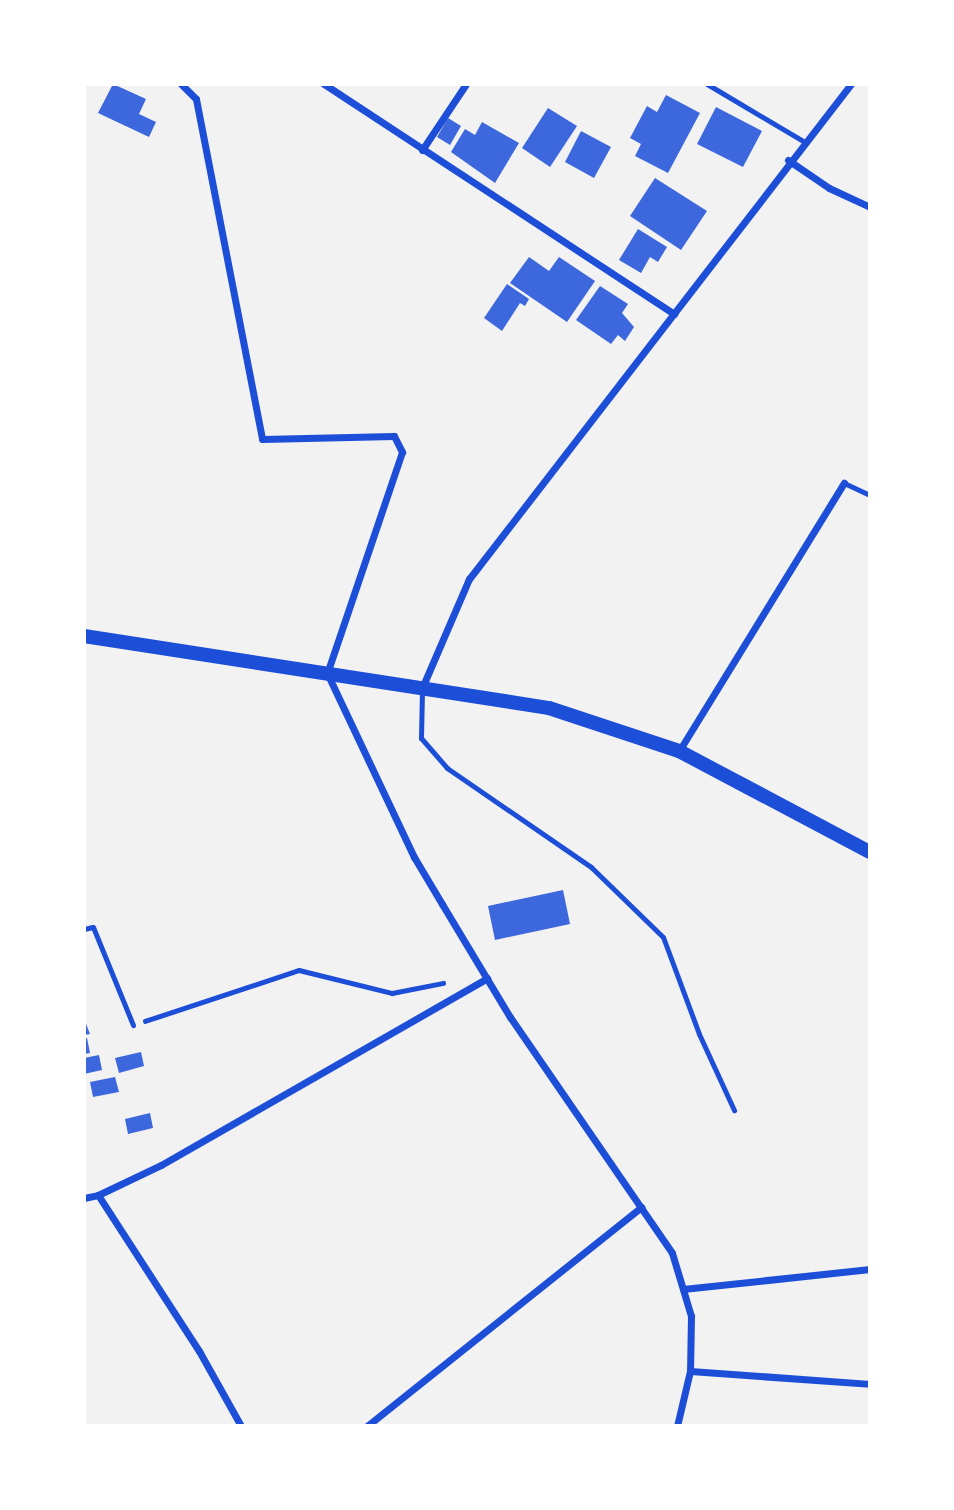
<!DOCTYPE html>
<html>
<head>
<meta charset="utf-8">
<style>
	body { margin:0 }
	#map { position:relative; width:954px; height:1510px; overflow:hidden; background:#f2f2f2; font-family:"Noto Sans",sans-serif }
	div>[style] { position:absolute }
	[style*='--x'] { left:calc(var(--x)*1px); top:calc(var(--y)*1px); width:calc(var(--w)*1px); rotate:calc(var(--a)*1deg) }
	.building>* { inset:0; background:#3d67dc }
	.path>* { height:4.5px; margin:-2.25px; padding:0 2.25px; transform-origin:2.25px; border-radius:2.25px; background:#1d4ed8 }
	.service>* { height:5px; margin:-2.5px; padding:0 2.5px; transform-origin:2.5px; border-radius:2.5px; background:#1d4ed8 }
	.minor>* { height:7px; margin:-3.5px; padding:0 3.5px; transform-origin:3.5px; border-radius:3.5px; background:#1d4ed8 }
	.secondary>* { height:14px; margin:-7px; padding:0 7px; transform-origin:7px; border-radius:7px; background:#1d4ed8 }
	span { translate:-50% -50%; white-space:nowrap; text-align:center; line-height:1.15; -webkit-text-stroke:5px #fff; paint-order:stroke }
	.frame { position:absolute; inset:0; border:86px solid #fff; pointer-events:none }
</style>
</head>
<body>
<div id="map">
	<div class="building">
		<div style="clip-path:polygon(113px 84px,146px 99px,139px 114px,156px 122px,149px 137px,98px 113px)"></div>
		<div style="clip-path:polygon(666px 95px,700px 113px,668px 173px,635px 156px,641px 144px,630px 138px,647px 106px,657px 112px)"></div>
		<div style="clip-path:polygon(716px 107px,762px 131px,743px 167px,697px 144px)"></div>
		<div style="clip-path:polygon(548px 108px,577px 126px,550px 167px,522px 148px)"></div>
		<div style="clip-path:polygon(448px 118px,461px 126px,450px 145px,437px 137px)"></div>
		<div style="clip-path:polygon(482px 122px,519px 143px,495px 183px,451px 152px,465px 129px,475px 135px)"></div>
		<div style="clip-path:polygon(581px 131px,611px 147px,594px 178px,565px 162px)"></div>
		<div style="clip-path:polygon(655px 178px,707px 211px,681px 250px,630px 216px)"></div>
		<div style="clip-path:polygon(638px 229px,667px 247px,658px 262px,650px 257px,641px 273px,619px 260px)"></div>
		<div style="clip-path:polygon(529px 257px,549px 271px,559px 257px,595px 281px,567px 322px,510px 283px)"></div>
		<div style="clip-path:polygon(507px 284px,529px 299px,525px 306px,520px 303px,502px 331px,484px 318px)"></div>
		<div style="clip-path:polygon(600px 286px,628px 304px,622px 313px,634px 327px,625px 341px,618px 335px,611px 344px,576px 320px)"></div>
		<div style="clip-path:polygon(563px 890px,570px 924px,495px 940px,488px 906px)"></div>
		<div style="clip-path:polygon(84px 1019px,90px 1034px,84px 1035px)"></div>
		<div style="clip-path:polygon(87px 1038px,90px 1053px,84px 1054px,84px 1039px)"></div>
		<div style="clip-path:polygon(141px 1052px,144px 1066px,119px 1073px,115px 1058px)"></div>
		<div style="clip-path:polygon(99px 1055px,102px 1070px,84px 1074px,84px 1058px)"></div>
		<div style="clip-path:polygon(115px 1077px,119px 1092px,93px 1097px,90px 1082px)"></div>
		<div style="clip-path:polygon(150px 1113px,153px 1128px,128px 1134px,125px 1119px)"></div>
	</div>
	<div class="path">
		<div style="--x:145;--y:1021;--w:162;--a:-18.3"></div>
		<div style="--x:299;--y:970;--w:96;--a:13.9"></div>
		<div style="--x:392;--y:993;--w:52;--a:-11.1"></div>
	</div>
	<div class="service">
		<div style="--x:707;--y:84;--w:112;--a:30.7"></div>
		<div style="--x:844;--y:483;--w:29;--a:25"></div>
		<div style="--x:422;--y:690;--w:48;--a:91.2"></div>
		<div style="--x:421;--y:738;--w:40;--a:49"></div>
		<div style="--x:447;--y:768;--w:175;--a:34.5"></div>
		<div style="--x:591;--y:867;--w:100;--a:44.2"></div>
		<div style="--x:663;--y:937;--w:103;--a:69.6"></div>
		<div style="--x:699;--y:1034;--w:84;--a:65.3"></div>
		<div style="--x:84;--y:929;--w:9;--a:-13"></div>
		<div style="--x:93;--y:927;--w:106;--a:67.8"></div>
	</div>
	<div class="minor">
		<div style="--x:181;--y:84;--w:21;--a:45"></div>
		<div style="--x:196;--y:99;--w:346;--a:79"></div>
		<div style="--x:262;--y:439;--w:132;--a:-1.3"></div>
		<div style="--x:394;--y:436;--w:18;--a:63"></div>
		<div style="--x:402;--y:452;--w:233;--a:108.7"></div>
		<div style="--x:327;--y:673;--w:204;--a:64.7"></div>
		<div style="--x:414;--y:857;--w:55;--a:59.2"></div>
		<div style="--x:442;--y:904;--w:132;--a:59"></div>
		<div style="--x:510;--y:1017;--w:286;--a:55.5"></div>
		<div style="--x:672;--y:1253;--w:66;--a:73.2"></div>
		<div style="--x:691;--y:1316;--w:55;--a:91"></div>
		<div style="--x:690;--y:1371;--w:57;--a:103.3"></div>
		<div style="--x:324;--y:84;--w:419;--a:33.3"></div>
		<div style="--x:422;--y:150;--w:79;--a:-56.3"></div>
		<div style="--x:788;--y:160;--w:50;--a:34.3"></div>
		<div style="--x:829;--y:188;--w:45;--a:24.9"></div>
		<div style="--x:422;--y:688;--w:119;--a:-66.7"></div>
		<div style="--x:469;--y:579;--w:625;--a:-52.34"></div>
		<div style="--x:679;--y:751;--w:315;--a:-58.4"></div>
		<div style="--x:84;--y:1198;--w:14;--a:-12"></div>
		<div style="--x:683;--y:1289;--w:188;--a:-6.1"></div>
		<div style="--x:690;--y:1371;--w:180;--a:4.1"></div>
		<div style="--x:241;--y:1426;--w:86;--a:-119.2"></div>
		<div style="--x:199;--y:1351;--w:186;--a:-122.9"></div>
		<div style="--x:98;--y:1195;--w:70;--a:-25.5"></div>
		<div style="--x:161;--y:1165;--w:376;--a:-29.8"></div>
		<div style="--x:367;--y:1426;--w:351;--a:-38.6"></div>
	</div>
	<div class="secondary">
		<div style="--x:84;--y:636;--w:471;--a:8.8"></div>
		<div style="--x:549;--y:708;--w:137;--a:18.3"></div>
		<div style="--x:679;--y:751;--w:216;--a:27.9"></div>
	</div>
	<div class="frame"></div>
</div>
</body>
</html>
